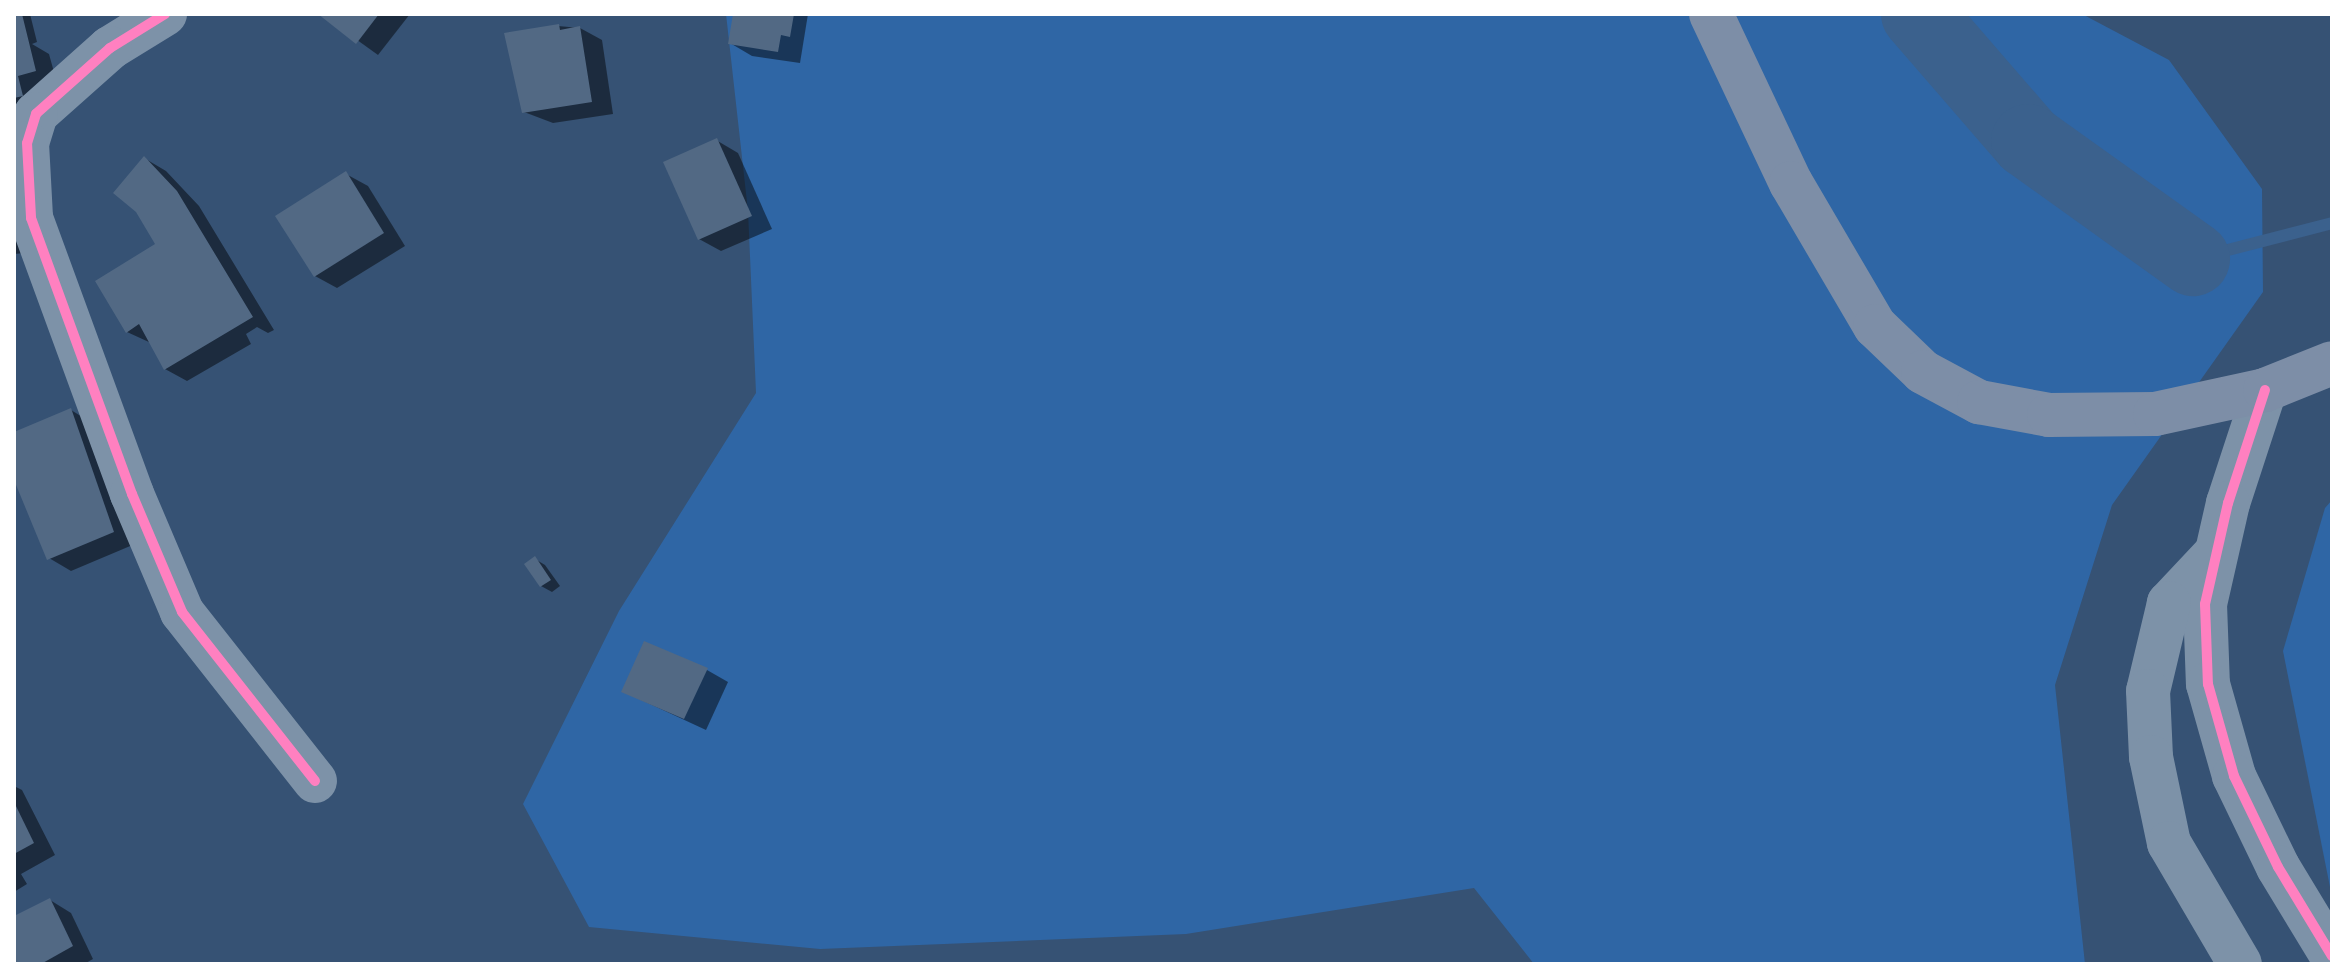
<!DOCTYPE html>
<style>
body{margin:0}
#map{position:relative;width:2346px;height:978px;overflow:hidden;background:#365274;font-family:"DejaVu Sans",sans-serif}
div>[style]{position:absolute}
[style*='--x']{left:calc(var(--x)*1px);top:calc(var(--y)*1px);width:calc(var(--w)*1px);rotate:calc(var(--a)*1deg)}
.green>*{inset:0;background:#2f66a5}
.shadow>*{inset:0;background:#0007}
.stream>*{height:12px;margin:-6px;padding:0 6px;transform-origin:6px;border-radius:6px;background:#3b618d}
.river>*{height:74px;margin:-37px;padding:0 37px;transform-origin:37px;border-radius:37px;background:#3b618d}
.building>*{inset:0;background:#526984}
.minor>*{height:44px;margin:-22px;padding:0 22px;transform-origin:22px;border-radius:22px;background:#7d92a8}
.major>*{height:44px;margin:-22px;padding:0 22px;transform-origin:22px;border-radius:22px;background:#7d8ea7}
.cycleway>*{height:10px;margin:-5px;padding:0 5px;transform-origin:5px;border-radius:5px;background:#ff80c0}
span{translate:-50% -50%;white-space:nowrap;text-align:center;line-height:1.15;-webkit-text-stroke:6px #1b4f8f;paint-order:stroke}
.frame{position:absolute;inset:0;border:16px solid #fff;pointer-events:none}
</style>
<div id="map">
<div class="green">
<i style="clip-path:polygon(726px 14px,2082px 14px,2169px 60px,2262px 189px,2263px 292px,2112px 505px,2055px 685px,2085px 964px,1534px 964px,1474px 888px,1186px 934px,820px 949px,589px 927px,523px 804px,619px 611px,756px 393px,748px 211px)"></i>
<i style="clip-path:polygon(2332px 500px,2332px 897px,2283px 651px,2325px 508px)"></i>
</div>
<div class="shadow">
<i style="clip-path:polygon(14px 14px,30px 14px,37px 42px,32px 44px,49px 54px,57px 83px,14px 115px)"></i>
<i style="clip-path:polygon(321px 14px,410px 14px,378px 55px)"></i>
<i style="clip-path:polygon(735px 14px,808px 14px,800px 63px,752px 56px,730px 43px)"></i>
<i style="clip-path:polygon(558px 26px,580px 28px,602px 40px,613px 114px,553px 123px,524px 112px)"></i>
<i style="clip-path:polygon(716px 140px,738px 153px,772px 229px,721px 251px,699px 239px)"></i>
<i style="clip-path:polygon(144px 158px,166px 171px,199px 206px,274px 330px,268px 333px,257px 327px,246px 334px,251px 344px,187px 381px,165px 369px,151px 343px,127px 332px,157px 245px)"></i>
<i style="clip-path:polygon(14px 171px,25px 253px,14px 254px,15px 241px)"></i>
<i style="clip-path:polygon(346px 174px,368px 186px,405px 246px,337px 288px,315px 276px)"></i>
<i style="clip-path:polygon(71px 410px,92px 423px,135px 544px,71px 571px,49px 558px,14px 475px,14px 434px)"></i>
<i style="clip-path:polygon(535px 559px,545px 565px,560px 586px,552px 592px,541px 586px)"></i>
<i style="clip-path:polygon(707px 670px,728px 682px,706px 730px,624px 692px)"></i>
<i style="clip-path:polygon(14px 786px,22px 790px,55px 855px,21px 874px,27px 884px,14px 892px)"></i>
<i style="clip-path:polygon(50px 900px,71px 913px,93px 959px,84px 964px,14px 964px,14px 918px)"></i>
</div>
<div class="stream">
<i style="--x:2193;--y:259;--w:144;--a:-14.5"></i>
</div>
<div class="river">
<i style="--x:1918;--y:14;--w:168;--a:49.1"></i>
<i style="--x:2028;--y:141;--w:203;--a:35.6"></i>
</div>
<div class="building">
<i style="clip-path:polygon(14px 14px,22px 14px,36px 71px,18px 76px,23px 96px,14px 98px)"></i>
<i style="clip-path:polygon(318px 14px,379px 14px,356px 44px)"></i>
<i style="clip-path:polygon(733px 14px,794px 14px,790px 37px,781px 35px,778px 52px,728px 44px)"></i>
<i style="clip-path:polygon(559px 24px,560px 30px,580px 26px,592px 102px,522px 113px,504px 33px)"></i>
<i style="clip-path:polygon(717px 138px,752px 216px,698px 240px,663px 162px)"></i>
<i style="clip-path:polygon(144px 156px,177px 191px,253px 317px,164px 370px,139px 324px,126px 333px,95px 281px,155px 244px,136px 212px,113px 193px)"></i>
<i style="clip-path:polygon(346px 171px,384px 233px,314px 277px,275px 216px)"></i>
<i style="clip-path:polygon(71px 408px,114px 532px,47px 560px,14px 480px,14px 432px)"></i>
<i style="clip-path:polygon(535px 556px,551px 580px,540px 587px,524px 564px)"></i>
<i style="clip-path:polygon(644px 641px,708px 668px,684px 719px,621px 692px)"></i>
<i style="clip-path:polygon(14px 802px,34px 843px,14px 854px)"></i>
<i style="clip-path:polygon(50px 898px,73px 946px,41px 964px,14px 964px,14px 916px)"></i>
</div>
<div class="minor">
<i style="--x:165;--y:14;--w:65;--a:148.3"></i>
<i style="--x:110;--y:48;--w:99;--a:138.3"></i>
<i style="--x:36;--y:114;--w:30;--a:107"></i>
<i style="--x:27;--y:143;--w:75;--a:86.9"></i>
<i style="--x:31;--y:218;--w:294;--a:69.9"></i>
<i style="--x:132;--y:494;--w:128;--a:67"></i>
<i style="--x:182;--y:612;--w:215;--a:51.8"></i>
<i style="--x:2265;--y:390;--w:119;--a:108.1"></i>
<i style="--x:2228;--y:503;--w:104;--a:102.8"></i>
<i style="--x:2205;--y:604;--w:80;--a:87.9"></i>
<i style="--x:2208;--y:684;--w:96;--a:74.2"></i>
<i style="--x:2234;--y:776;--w:101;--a:64.2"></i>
<i style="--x:2278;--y:867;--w:104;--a:58.8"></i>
<i style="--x:2216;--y:553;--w:69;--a:133.2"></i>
<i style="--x:2169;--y:603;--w:90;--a:103.4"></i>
<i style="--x:2148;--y:691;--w:66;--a:87.4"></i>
<i style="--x:2151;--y:757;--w:88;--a:78.2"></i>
<i style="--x:2169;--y:843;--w:140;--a:59.6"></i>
</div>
<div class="major">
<i style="--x:1711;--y:14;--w:187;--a:64.7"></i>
<i style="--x:1791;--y:183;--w:166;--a:59.6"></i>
<i style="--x:1875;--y:326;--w:66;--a:43.8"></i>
<i style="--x:1923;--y:372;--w:64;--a:28.2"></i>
<i style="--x:1979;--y:402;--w:71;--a:10.5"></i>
<i style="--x:2049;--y:415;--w:106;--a:-0.5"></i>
<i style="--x:2155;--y:414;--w:113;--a:-12.3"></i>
<i style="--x:2265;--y:390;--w:72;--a:-21.9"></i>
</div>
<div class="cycleway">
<i style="--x:165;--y:14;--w:65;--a:148.3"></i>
<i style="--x:110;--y:48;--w:99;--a:138.3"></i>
<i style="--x:36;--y:114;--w:30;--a:107"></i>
<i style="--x:27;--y:143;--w:75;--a:86.9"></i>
<i style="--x:31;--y:218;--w:294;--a:69.9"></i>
<i style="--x:132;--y:494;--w:128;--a:67"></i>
<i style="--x:182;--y:612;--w:215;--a:51.8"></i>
<i style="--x:2265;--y:390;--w:119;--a:108.1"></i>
<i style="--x:2228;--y:503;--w:104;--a:102.8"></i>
<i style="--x:2205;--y:604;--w:80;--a:87.9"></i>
<i style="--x:2208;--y:684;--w:96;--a:74.2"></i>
<i style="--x:2234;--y:776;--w:101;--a:64.2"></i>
<i style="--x:2278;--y:867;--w:104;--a:58.8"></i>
</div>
<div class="frame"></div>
</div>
